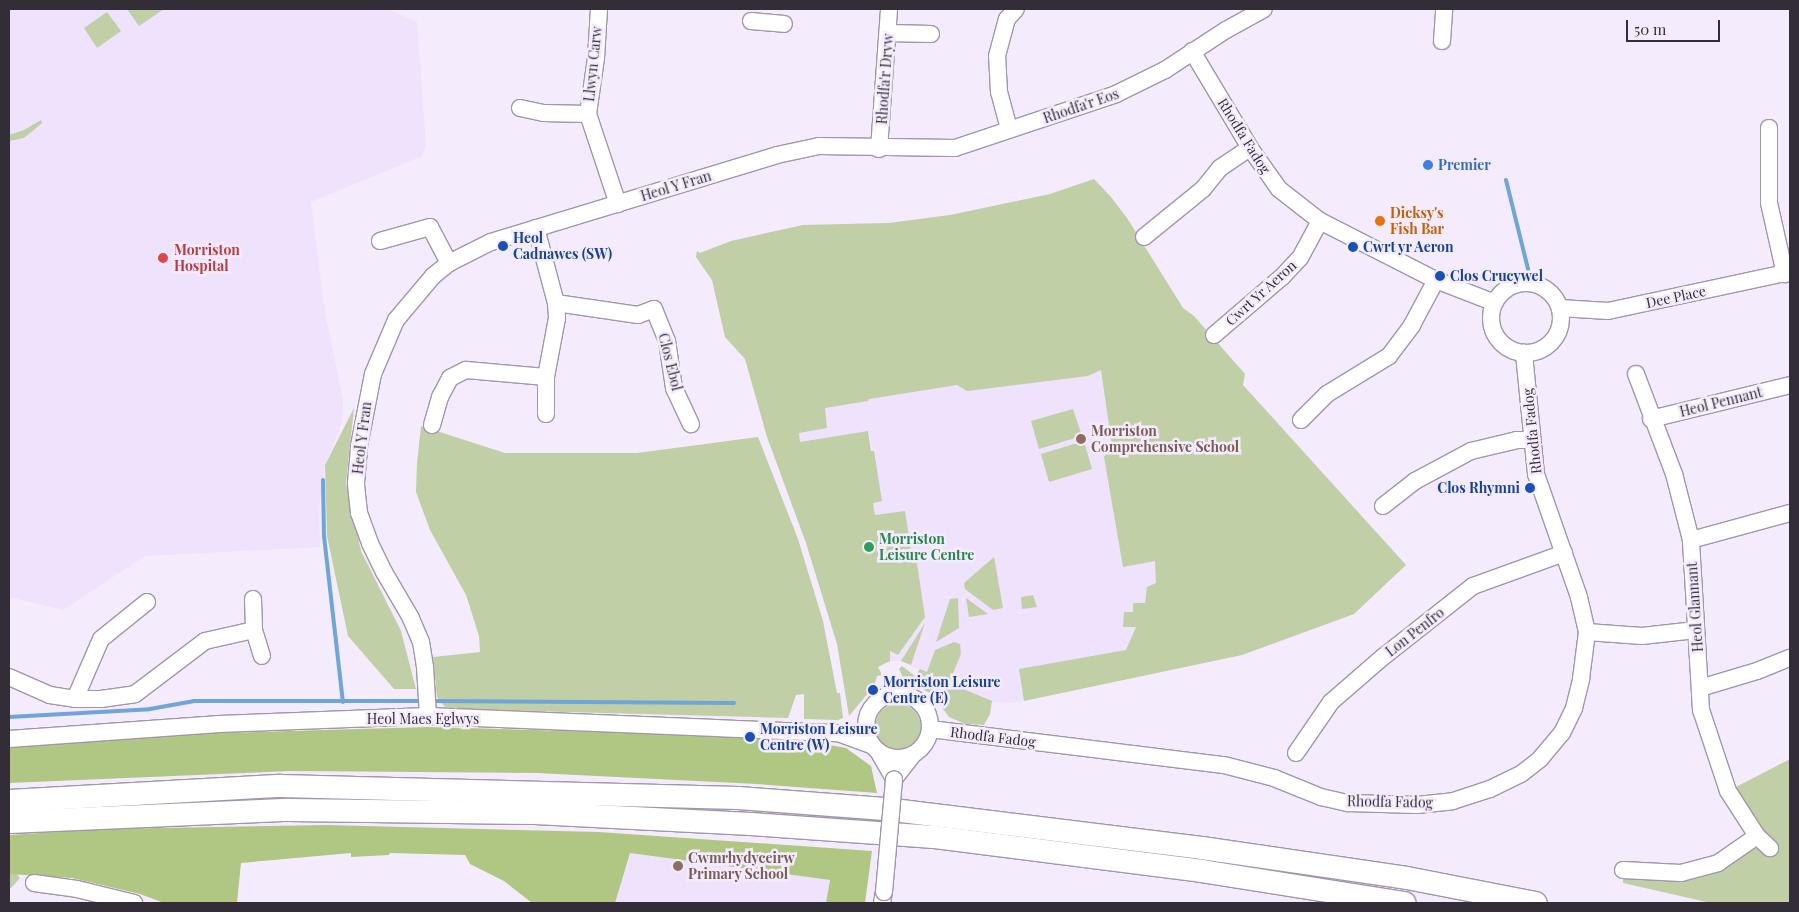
<!DOCTYPE html>
<style>
body{margin:0}
#map{position:relative;width:1799px;height:912px;overflow:hidden;background:#f4ecfc;font-family:"Playfair Display",serif}
div>[style]{position:absolute}
[style*='--x']{left:calc(var(--x)*1px);top:calc(var(--y)*1px);width:calc(var(--w)*1px);rotate:calc(var(--a)*1deg)}
.built>*{inset:0;background:#eee2fc}
.green>*{inset:0;background:#c0cfa6}
.round{border-radius:50%}
.forest>*{inset:0;background:#b0c784}
.stream>*{height:4px;margin:-2px;padding:0 2px;transform-origin:2px;border-radius:2px;background:#70a5d7}
.roads{filter:drop-shadow(1px 0 #a196ad) drop-shadow(-1px 0 #a196ad) drop-shadow(0 1px #a196ad) drop-shadow(0 -1px #a196ad)}
.minor>*{height:16px;margin:-8px;padding:0 8px;transform-origin:8px;border-radius:8px;background:#fff}
.minor>.ring{margin:-8px;padding:0;box-sizing:content-box;background:none;border:16px solid #fff;border-radius:50%}
.highway>*{height:22px;margin:-11px;padding:0 11px;transform-origin:11px;border-radius:11px;background:#fff}
.bridges{filter:drop-shadow(1px 0 #a196ad) drop-shadow(-1px 0 #a196ad) drop-shadow(0 1px #a196ad) drop-shadow(0 -1px #a196ad)}
.minor-bridge>*{height:16px;margin:-8px;padding:0 8px;transform-origin:8px;border-radius:8px;background:#fff}
.dots>*{width:14px;height:14px;translate:-50% -50%;box-sizing:border-box;border:2px solid #f4ecfc;border-radius:50%}
span{translate:-50% -50%;white-space:nowrap;text-align:center;line-height:1.15;-webkit-text-stroke:5px #f4ecfc;paint-order:stroke}
.street-label{font-size:14px;color:#322d37}
.shop-label{font-size:14px;color:#366cbe;font-weight:700}
.left{translate:0 -50%;text-align:left}
.food-label{font-size:14px;color:#c56008;font-weight:700}
.transit-label{font-size:14px;color:#164399;font-weight:700}
.right{translate:-100% -50%;text-align:right}
.health-label{font-size:14px;color:#be3a42;font-weight:700}
.education-label{font-size:14px;color:#785e54;font-weight:700}
.leisure-label{font-size:14px;color:#27864d;font-weight:700}
.frame{position:absolute;inset:0;border:10px solid #322d37;pointer-events:none}
.scale{position:absolute;left:1626px;top:20px;width:94px;height:22px;box-sizing:border-box;border:2px solid #322d37;border-top:0;padding-left:6px;font-size:15px;line-height:18px;white-space:nowrap;color:#322d37;-webkit-text-stroke:4px #f4ecfc;paint-order:stroke}
</style>
<div id="map">
<div class="built">
<i style="clip-path:polygon(9px 9px,387px 9px,417px 22px,426px 147px,422px 156px,311px 202px,325px 313px,343px 400px,342px 422px,325px 465px,319px 506px,320px 547px,145px 556px,63px 610px,9px 597px)"></i>
<i style="clip-path:polygon(1094px 179px,1111px 197px,1127px 218px,1183px 308px,1194px 316px,1245px 374px,1243px 385px,1406px 565px,1354px 614px,1242px 655px,1012px 703px,987px 701px,901px 661px,890px 661px,890px 651px,898px 655px,925px 617px,917px 564px,913px 562px,905px 511px,875px 516px,873px 502px,882px 500px,869px 431px,800px 442px,799px 433px,767px 437px,745px 359px,725px 337px,712px 280px,696px 257px,697px 251px,700px 253px,731px 241px,803px 225px,889px 223px,950px 215px,1050px 194px)"></i>
<i style="clip-path:polygon(630px 853px,830px 880px,826px 903px,615px 903px)"></i>
</div>
<div class="green">
<i style="clip-path:polygon(127px 9px,164px 9px,139px 26px)"></i>
<i style="clip-path:polygon(107px 12px,121px 31px,97px 48px,84px 28px)"></i>
<i style="clip-path:polygon(41px 120px,42px 123px,24px 138px,9px 141px,9px 135px,24px 130px)"></i>
<i style="clip-path:polygon(1094px 179px,1111px 197px,1127px 218px,1183px 308px,1194px 316px,1245px 374px,1243px 385px,1406px 565px,1354px 614px,1242px 655px,1024px 701px,1019px 669px,1126px 650px,1136px 627px,1123px 627px,1124px 612px,1133px 612px,1133px 603px,1145px 603px,1147px 587px,1156px 583px,1155px 561px,1123px 567px,1104px 457px,1112px 446px,1101px 370px,1088px 376px,967px 391px,957px 385px,869px 399px,868px 401px,825px 408px,827px 428px,799px 433px,800px 442px,868px 431px,871px 451px,874px 451px,882px 501px,873px 503px,875px 515px,905px 511px,913px 562px,917px 563px,925px 617px,898px 655px,890px 651px,890px 661px,878px 667px,882px 675px,877px 676px,874px 686px,849px 716px,837px 644px,806px 543px,767px 437px,745px 359px,725px 337px,712px 280px,696px 257px,697px 251px,700px 253px,731px 241px,803px 225px,889px 223px,950px 215px,1050px 194px)"></i>
<i style="clip-path:polygon(354px 408px,346px 483px,361px 551px,401px 631px,416px 689px,394px 689px,348px 636px,327px 536px,325px 465px)"></i>
<i style="clip-path:polygon(1073px 409px,1082px 436px,1039px 449px,1031px 421px)"></i>
<i style="clip-path:polygon(421px 426px,505px 453px,637px 453px,758px 437px,798px 539px,823px 621px,837px 693px,840px 693px,843px 718px,838px 720px,804px 719px,804px 694px,796px 695px,788px 718px,457px 709px,445px 707px,437px 697px,433px 657px,480px 652px,479px 636px,466px 595px,430px 530px,416px 492px,417px 463px)"></i>
<i style="clip-path:polygon(1084px 441px,1092px 469px,1049px 482px,1041px 454px)"></i>
<i style="clip-path:polygon(994px 557px,1003px 608px,993px 610px,965px 589px,964px 583px)"></i>
<i style="clip-path:polygon(1033px 595px,1037px 607px,1022px 609px,1021px 597px)"></i>
<i style="clip-path:polygon(958px 598px,959px 628px,936px 642px,950px 599px)"></i>
<i style="clip-path:polygon(966px 598px,988px 614px,969px 617px)"></i>
<i style="clip-path:polygon(925px 623px,911px 665px,901px 661px)"></i>
<i style="clip-path:polygon(954px 642px,960px 644px,961px 654px,949px 683px,992px 701px,990px 714px,984px 725px,965px 724px,949px 717px,933px 695px,919px 687px,923px 677px,917px 673px,920px 669px,927px 672px,935px 650px)"></i>
<i style="clip-path:polygon(902px 666px,919px 679px,916px 684px,904px 680px,899px 669px)"></i>
<i class="round" style="left:875px;top:704px;width:46px;height:46px"></i>
<i style="clip-path:polygon(1790px 759px,1790px 903px,1711px 903px,1623px 883px,1623px 870px,1681px 873px,1757px 836px,1728px 791px)"></i>
<i style="clip-path:polygon(9px 874px,17px 874px,20px 878px,11px 888px,9px 888px)"></i>
</div>
<div class="forest">
<i style="clip-path:polygon(428px 727px,711px 735px,824px 744px,846px 748px,871px 766px,877px 793px,757px 784px,536px 773px,290px 771px,9px 783px,9px 748px,148px 735px)"></i>
<i style="clip-path:polygon(327px 825px,599px 832px,872px 851px,865px 903px,826px 903px,830px 880px,630px 853px,615px 903px,532px 903px,504px 881px,470px 864px,465px 855px,390px 853px,389px 855px,351px 857px,351px 853px,241px 863px,237px 903px,164px 903px,140px 894px,72px 878px,9px 874px,9px 835px,100px 829px)"></i>
</div>
<div class="stream">
<i style="--x:1506;--y:180;--w:92;--a:76.1"></i>
<i style="--x:323;--y:480;--w:56;--a:89"></i>
<i style="--x:324;--y:536;--w:167;--a:83.5"></i>
<i style="--x:432;--y:701;--w:302;--a:0.4"></i>
<i style="--x:9;--y:717;--w:141;--a:-3.2"></i>
<i style="--x:150;--y:709;--w:45;--a:-10.3"></i>
<i style="--x:194;--y:701;--w:229;--a:0"></i>
</div>
<div class="roads">
<div class="minor">
<i style="--x:599;--y:9;--w:49;--a:93.5"></i>
<i style="--x:596;--y:58;--w:57;--a:98.1"></i>
<i style="--x:588;--y:114;--w:95;--a:71.6"></i>
<i style="--x:751;--y:21;--w:33;--a:5"></i>
<i style="--x:889;--y:33;--w:42;--a:1.4"></i>
<i style="--x:1442;--y:41;--w:32;--a:-86"></i>
<i style="--x:1192;--y:51;--w:113;--a:59.1"></i>
<i style="--x:1250;--y:148;--w:50;--a:54.7"></i>
<i style="--x:1279;--y:189;--w:52;--a:38"></i>
<i style="--x:1320;--y:221;--w:130;--a:27"></i>
<i style="--x:1436;--y:280;--w:63;--a:21.3"></i>
<i style="--x:520;--y:108;--w:24;--a:12"></i>
<i style="--x:543;--y:113;--w:45;--a:1.3"></i>
<i style="--x:1769;--y:128;--w:75;--a:90"></i>
<i style="--x:1769;--y:203;--w:73;--a:77.3"></i>
<i style="--x:1009;--y:129;--w:38;--a:-105"></i>
<i style="--x:999;--y:92;--w:36;--a:-93"></i>
<i style="--x:997;--y:56;--w:38;--a:-75"></i>
<i style="--x:1007;--y:19;--w:13;--a:-48"></i>
<i style="--x:879;--y:149;--w:140;--a:-85.9"></i>
<i style="--x:536;--y:228;--w:78;--a:75.1"></i>
<i style="--x:556;--y:303;--w:15;--a:86"></i>
<i style="--x:557;--y:318;--w:60;--a:100.6"></i>
<i style="--x:546;--y:377;--w:37;--a:90"></i>
<i style="--x:1144;--y:237;--w:76;--a:-39.1"></i>
<i style="--x:1203;--y:189;--w:27;--a:-51"></i>
<i style="--x:1220;--y:168;--w:36;--a:-34"></i>
<i style="--x:380;--y:241;--w:52;--a:-15.6"></i>
<i style="--x:430;--y:227;--w:41;--a:62.2"></i>
<i class="ring" style="left:1491px;top:283px;width:54px;height:54px"></i>
<i style="--x:556;--y:303;--w:83;--a:8.3"></i>
<i style="--x:638;--y:315;--w:17;--a:-21"></i>
<i style="--x:654;--y:309;--w:35;--a:68"></i>
<i style="--x:667;--y:341;--w:48;--a:81.5"></i>
<i style="--x:674;--y:388;--w:40;--a:65"></i>
<i style="--x:1560;--y:308;--w:48;--a:3.6"></i>
<i style="--x:1608;--y:311;--w:186;--a:-12.1"></i>
<i style="--x:1214;--y:335;--w:89;--a:-40.5"></i>
<i style="--x:1282;--y:277;--w:26;--a:-47"></i>
<i style="--x:1300;--y:258;--w:42;--a:-61.6"></i>
<i style="--x:1651;--y:419;--w:143;--a:-13.7"></i>
<i style="--x:1301;--y:420;--w:37;--a:-45"></i>
<i style="--x:1327;--y:394;--w:73;--a:-31.5"></i>
<i style="--x:1389;--y:356;--w:39;--a:-53"></i>
<i style="--x:1412;--y:325;--w:51;--a:-61.9"></i>
<i style="--x:432;--y:425;--w:29;--a:-74"></i>
<i style="--x:440;--y:397;--w:21;--a:-62"></i>
<i style="--x:450;--y:378;--w:18;--a:-27"></i>
<i style="--x:466;--y:370;--w:80;--a:5"></i>
<i style="--x:1383;--y:506;--w:41;--a:-38"></i>
<i style="--x:1415;--y:481;--w:64;--a:-28.2"></i>
<i style="--x:1471;--y:451;--w:47;--a:-13.4"></i>
<i style="--x:1517;--y:440;--w:15;--a:0"></i>
<i style="--x:1691;--y:540;--w:103;--a:-15.3"></i>
<i style="--x:253;--y:599;--w:31;--a:88"></i>
<i style="--x:254;--y:630;--w:27;--a:73"></i>
<i style="--x:1587;--y:632;--w:55;--a:4.2"></i>
<i style="--x:1642;--y:636;--w:54;--a:-6.3"></i>
<i style="--x:9;--y:677;--w:45;--a:23.7"></i>
<i style="--x:50;--y:695;--w:25;--a:9"></i>
<i style="--x:75;--y:699;--w:26;--a:0"></i>
<i style="--x:101;--y:699;--w:34;--a:-8"></i>
<i style="--x:135;--y:694;--w:88;--a:-37.1"></i>
<i style="--x:205;--y:641;--w:50;--a:-12.7"></i>
<i style="--x:1700;--y:688;--w:59;--a:-16.6"></i>
<i style="--x:1757;--y:671;--w:35;--a:-22"></i>
<i class="ring" style="left:866px;top:694px;width:48px;height:48px"></i>
<i style="--x:75;--y:699;--w:65;--a:-66.6"></i>
<i style="--x:101;--y:639;--w:59;--a:-38.8"></i>
<i style="--x:428;--y:716;--w:49;--a:-93.5"></i>
<i style="--x:425;--y:667;--w:25;--a:-99"></i>
<i style="--x:421;--y:642;--w:26;--a:-113"></i>
<i style="--x:411;--y:618;--w:53;--a:-120.4"></i>
<i style="--x:384;--y:572;--w:32;--a:-116"></i>
<i style="--x:370;--y:543;--w:32;--a:-110"></i>
<i style="--x:359;--y:513;--w:30;--a:-96"></i>
<i style="--x:356;--y:483;--w:37;--a:-85"></i>
<i style="--x:359;--y:446;--w:73;--a:-79"></i>
<i style="--x:373;--y:374;--w:59;--a:-66.9"></i>
<i style="--x:396;--y:320;--w:57;--a:-49.9"></i>
<i style="--x:433;--y:276;--w:21;--a:-39"></i>
<i style="--x:449;--y:263;--w:47;--a:-26.6"></i>
<i style="--x:491;--y:242;--w:299;--a:-16.9"></i>
<i style="--x:777;--y:155;--w:43;--a:-12.1"></i>
<i style="--x:819;--y:146;--w:136;--a:0.8"></i>
<i style="--x:955;--y:148;--w:170;--a:-18.5"></i>
<i style="--x:1116;--y:94;--w:55;--a:-26.1"></i>
<i style="--x:1165;--y:70;--w:73;--a:-33.3"></i>
<i style="--x:1226;--y:30;--w:43;--a:-28.9"></i>
<i style="--x:930;--y:729;--w:296;--a:7"></i>
<i style="--x:1224;--y:765;--w:52;--a:14.6"></i>
<i style="--x:1274;--y:778;--w:51;--a:22"></i>
<i style="--x:1321;--y:797;--w:28;--a:13"></i>
<i style="--x:1348;--y:803;--w:69;--a:1.7"></i>
<i style="--x:1417;--y:805;--w:36;--a:-6"></i>
<i style="--x:1453;--y:801;--w:39;--a:-18"></i>
<i style="--x:1490;--y:789;--w:34;--a:-26"></i>
<i style="--x:1521;--y:774;--w:24;--a:-38"></i>
<i style="--x:1540;--y:759;--w:34;--a:-50"></i>
<i style="--x:1562;--y:733;--w:28;--a:-64"></i>
<i style="--x:1574;--y:708;--w:30;--a:-76"></i>
<i style="--x:1581;--y:679;--w:47;--a:-82.7"></i>
<i style="--x:1587;--y:632;--w:36;--a:-103"></i>
<i style="--x:1579;--y:597;--w:130;--a:-109.3"></i>
<i style="--x:1536;--y:474;--w:122;--a:-95.7"></i>
<i style="--x:9;--y:739;--w:211;--a:-4.1"></i>
<i style="--x:219;--y:724;--w:209;--a:-2.2"></i>
<i style="--x:428;--y:716;--w:410;--a:2.4"></i>
<i style="--x:838;--y:733;--w:37;--a:20"></i>
<i style="--x:878;--y:751;--w:32;--a:60"></i>
<i style="--x:894;--y:779;--w:31;--a:-52"></i>
<i style="--x:1296;--y:753;--w:62;--a:-55.5"></i>
<i style="--x:1331;--y:702;--w:69;--a:-40.9"></i>
<i style="--x:1383;--y:657;--w:115;--a:-38.3"></i>
<i style="--x:1473;--y:586;--w:97;--a:-19.9"></i>
<i style="--x:1757;--y:836;--w:18;--a:43"></i>
<i style="--x:1623;--y:870;--w:58;--a:3"></i>
<i style="--x:1681;--y:873;--w:38;--a:-15"></i>
<i style="--x:1718;--y:863;--w:47;--a:-34.7"></i>
<i style="--x:1757;--y:836;--w:54;--a:-122.8"></i>
<i style="--x:1728;--y:791;--w:85;--a:-108.4"></i>
<i style="--x:1701;--y:710;--w:170;--a:-93.4"></i>
<i style="--x:1691;--y:540;--w:68;--a:-104.4"></i>
<i style="--x:1674;--y:474;--w:107;--a:-110.8"></i>
<i style="--x:34;--y:883;--w:43;--a:7.9"></i>
<i style="--x:77;--y:889;--w:59;--a:13.8"></i>
<i style="--x:882;--y:903;--w:11;--a:-80"></i>
</div>
<div class="highway">
<i style="--x:9;--y:801;--w:272;--a:-3.2"></i>
<i style="--x:281;--y:786;--w:457;--a:1.5"></i>
<i style="--x:738;--y:798;--w:147;--a:4.3"></i>
<i style="--x:885;--y:809;--w:319;--a:7"></i>
<i style="--x:1202;--y:848;--w:207;--a:8.3"></i>
<i style="--x:1407;--y:878;--w:131;--a:11"></i>
<i style="--x:9;--y:822;--w:280;--a:-2.5"></i>
<i style="--x:289;--y:810;--w:246;--a:0.7"></i>
<i style="--x:535;--y:813;--w:216;--a:2.9"></i>
<i style="--x:751;--y:824;--w:183;--a:4.1"></i>
<i style="--x:934;--y:837;--w:270;--a:7.2"></i>
<i style="--x:1202;--y:871;--w:205;--a:9"></i>
</div>
</div>
<div class="bridges">
<div class="minor-bridge">
<i style="--x:884;--y:892;--w:113;--a:-84.9"></i>
</div>
</div>
<div class="dots">
<i style="left:1428px;top:165px;background:#3f7fe0"></i>
<i style="left:1380px;top:221px;background:#e8710a"></i>
<i style="left:503px;top:246px;background:#1a4fb4"></i>
<i style="left:1353px;top:247px;background:#1a4fb4"></i>
<i style="left:163px;top:258px;background:#e0444e"></i>
<i style="left:1440px;top:276px;background:#1a4fb4"></i>
<i style="left:1081px;top:439px;background:#8d6e63"></i>
<i style="left:1530px;top:488px;background:#1a4fb4"></i>
<i style="left:869px;top:547px;background:#2e9e5b"></i>
<i style="left:873px;top:690px;background:#1a4fb4"></i>
<i style="left:750px;top:737px;background:#1a4fb4"></i>
<i style="left:678px;top:866px;background:#8d6e63"></i>
</div>
<div class="street-label">
<span style="left:593px;top:64px;rotate:-84deg">Llwyn Carw</span>
<span style="left:885px;top:79px;rotate:-86deg">Rhodfa'r Dryw</span>
<span style="left:1081px;top:106px;rotate:-19deg">Rhodfa'r Eos</span>
<span style="left:1244px;top:136px;rotate:58deg">Rhodfa Fadog</span>
<span style="left:676px;top:186px;rotate:-17deg">Heol Y Fran</span>
<span style="left:1261px;top:293px;rotate:-42deg">Cwrt Yr Aeron</span>
<span style="left:1676px;top:297px;rotate:-12deg">Dee Place</span>
<span style="left:670px;top:362px;rotate:76deg">Clos Ebol</span>
<span style="left:1721px;top:402px;rotate:-14deg">Heol Pennant</span>
<span style="left:1532px;top:431px;rotate:-96deg">Rhodfa Fadog</span>
<span style="left:362px;top:438px;rotate:-83deg">Heol Y Fran</span>
<span style="left:1695px;top:607px;rotate:-94deg">Heol Glannant</span>
<span style="left:1415px;top:632px;rotate:-38deg">Lon Penfro</span>
<span style="left:423px;top:719px">Heol Maes Eglwys</span>
<span style="left:993px;top:737px;rotate:7deg">Rhodfa Fadog</span>
<span style="left:1390px;top:802px;rotate:1deg">Rhodfa Fadog</span>
</div>
<div class="shop-label">
<span class="left" style="left:1438px;top:165px">Premier</span>
</div>
<div class="food-label">
<span class="left" style="left:1390px;top:221px">Dicksy's<br>Fish Bar</span>
</div>
<div class="transit-label">
<span class="left" style="left:513px;top:246px">Heol<br>Cadnawes (SW)</span>
<span class="left" style="left:1363px;top:247px">Cwrt yr Aeron</span>
<span class="left" style="left:1450px;top:276px">Clos Crucywel</span>
<span class="right" style="left:1520px;top:488px">Clos Rhymni</span>
<span class="left" style="left:883px;top:690px">Morriston Leisure<br>Centre (E)</span>
<span class="left" style="left:760px;top:737px">Morriston Leisure<br>Centre (W)</span>
</div>
<div class="health-label">
<span class="left" style="left:174px;top:258px">Morriston<br>Hospital</span>
</div>
<div class="education-label">
<span class="left" style="left:1091px;top:439px">Morriston<br>Comprehensive School</span>
<span class="left" style="left:688px;top:866px">Cwmrhydyceirw<br>Primary School</span>
</div>
<div class="leisure-label">
<span class="left" style="left:879px;top:547px">Morriston<br>Leisure Centre</span>
</div>
<div class="frame"></div>
<div class="scale">50 m</div>
</div>
